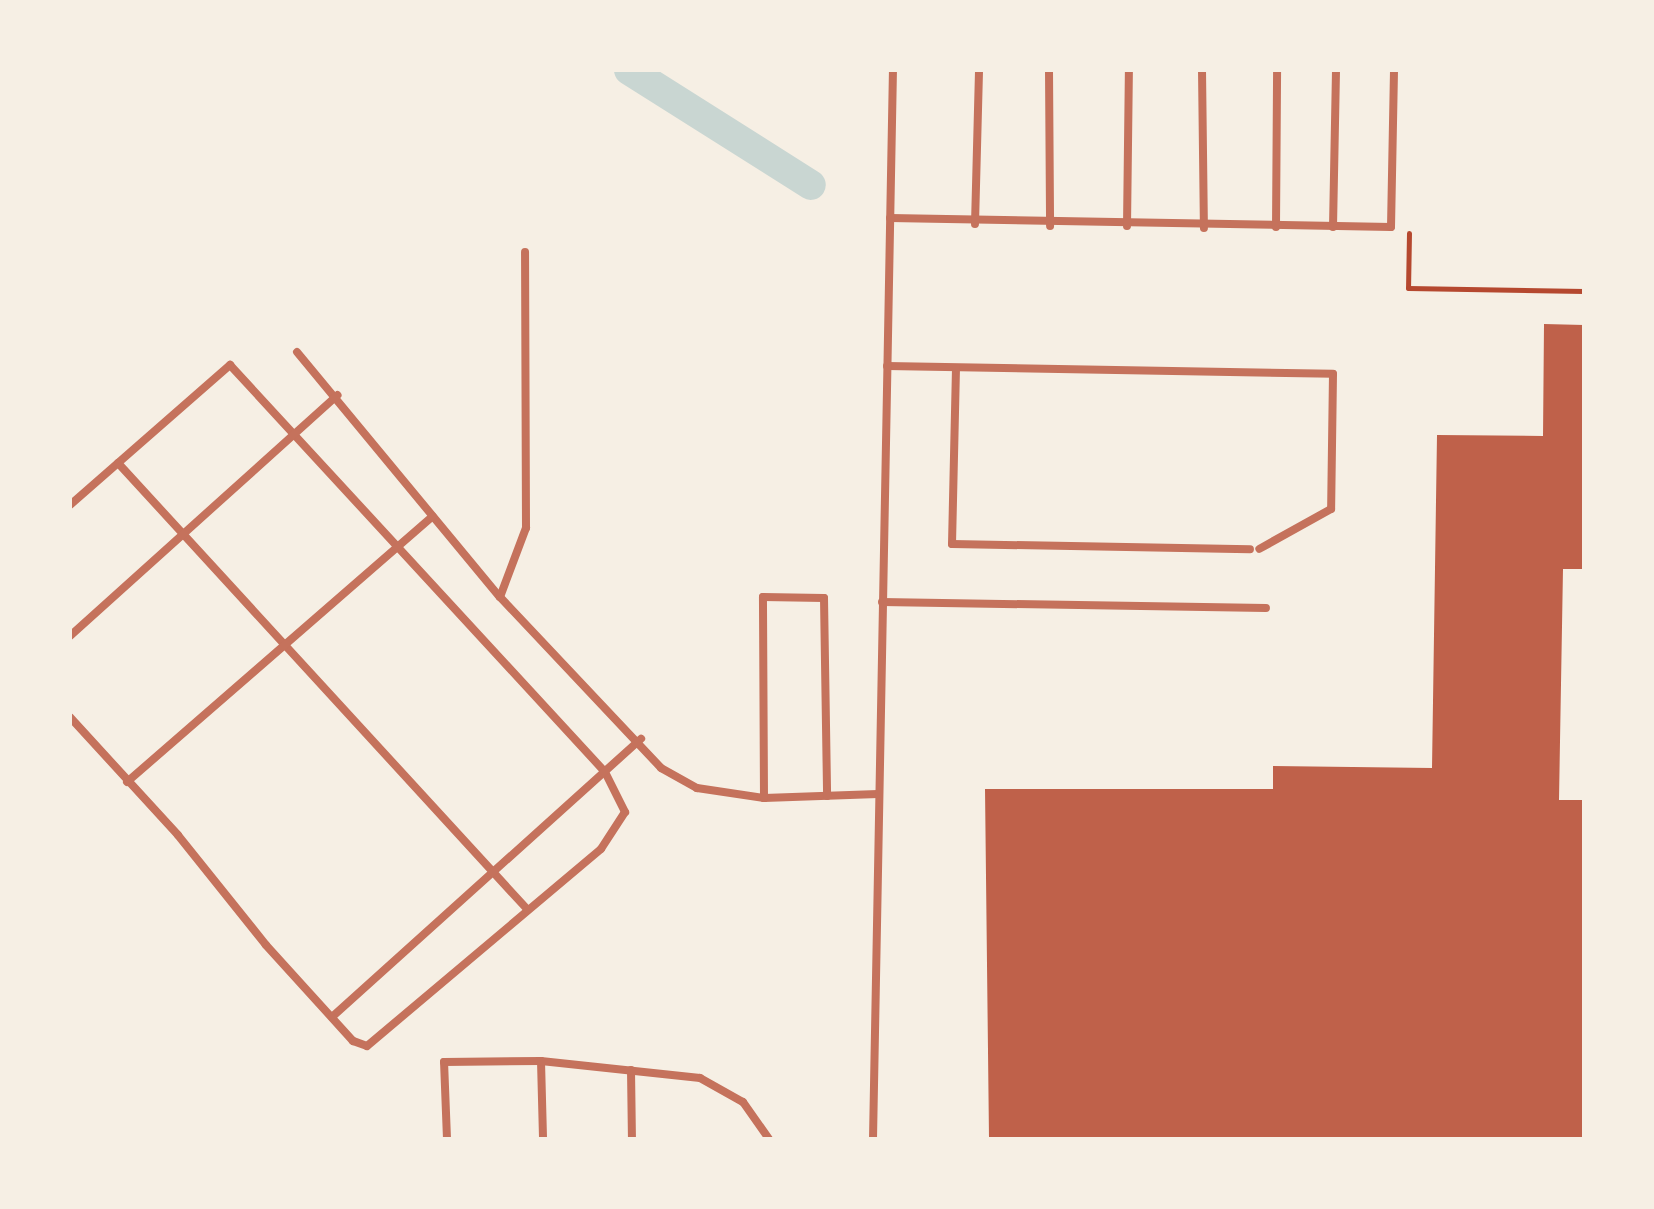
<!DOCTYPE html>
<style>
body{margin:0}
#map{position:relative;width:1654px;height:1209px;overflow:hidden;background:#f6efe4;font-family:Inter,sans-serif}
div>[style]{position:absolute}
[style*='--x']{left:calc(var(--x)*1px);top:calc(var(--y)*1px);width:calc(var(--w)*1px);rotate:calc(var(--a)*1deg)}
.canal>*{height:30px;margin:-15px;padding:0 15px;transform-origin:15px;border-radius:15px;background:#c9d6d2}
.building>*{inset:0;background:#bf614a}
.path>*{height:5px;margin:-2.5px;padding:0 2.5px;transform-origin:2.5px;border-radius:2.5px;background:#b5482f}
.service>*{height:8px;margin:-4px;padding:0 4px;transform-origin:4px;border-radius:4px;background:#c5725c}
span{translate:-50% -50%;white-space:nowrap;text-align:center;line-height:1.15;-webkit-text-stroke:8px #f6efe4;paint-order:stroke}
.frame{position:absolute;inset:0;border:72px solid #f6efe4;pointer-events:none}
</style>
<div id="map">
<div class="canal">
<i style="--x:629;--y:70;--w:215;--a:32.3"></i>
</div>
<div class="building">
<i style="clip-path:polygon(1544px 324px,1584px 325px,1584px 569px,1563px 569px,1559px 800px,1584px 800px,1584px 1139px,989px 1139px,985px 789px,1273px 789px,1273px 766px,1432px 768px,1437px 435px,1543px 436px)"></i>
</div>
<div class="path">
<i style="--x:1409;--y:233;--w:55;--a:91"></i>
<i style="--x:1408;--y:288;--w:176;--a:1"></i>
</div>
<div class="service">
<i style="--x:1049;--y:70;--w:156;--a:89.6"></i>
<i style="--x:1202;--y:70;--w:158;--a:89.3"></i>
<i style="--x:890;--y:218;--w:501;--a:1.03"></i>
<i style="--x:1391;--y:227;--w:157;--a:-88.9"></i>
<i style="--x:975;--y:224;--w:154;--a:-88.5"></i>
<i style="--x:1127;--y:226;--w:156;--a:-89.3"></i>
<i style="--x:1276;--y:227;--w:157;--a:-89.6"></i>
<i style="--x:1333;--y:227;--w:157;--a:-88.9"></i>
<i style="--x:297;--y:352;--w:318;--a:50.4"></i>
<i style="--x:500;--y:597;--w:235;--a:46.7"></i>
<i style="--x:661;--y:768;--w:41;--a:29.1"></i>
<i style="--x:697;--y:788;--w:68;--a:8.5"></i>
<i style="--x:764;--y:798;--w:114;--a:-2"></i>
<i style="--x:887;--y:366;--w:446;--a:1"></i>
<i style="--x:1333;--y:374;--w:135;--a:90.8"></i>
<i style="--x:1331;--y:509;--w:82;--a:150.9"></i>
<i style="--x:956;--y:368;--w:176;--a:91.3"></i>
<i style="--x:952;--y:544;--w:298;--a:1"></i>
<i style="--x:118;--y:463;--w:605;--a:47.48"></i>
<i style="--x:70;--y:505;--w:213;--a:-41.2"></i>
<i style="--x:230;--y:365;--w:553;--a:47.34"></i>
<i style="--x:605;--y:772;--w:45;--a:63.4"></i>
<i style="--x:625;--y:812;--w:44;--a:123"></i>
<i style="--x:601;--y:849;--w:306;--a:139.9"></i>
<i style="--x:367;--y:1046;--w:15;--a:-160"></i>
<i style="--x:353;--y:1041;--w:130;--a:-132.2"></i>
<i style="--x:266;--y:945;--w:141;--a:-128.7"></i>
<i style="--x:178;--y:835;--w:160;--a:-132.5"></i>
<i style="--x:500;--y:597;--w:74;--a:-69.4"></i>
<i style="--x:526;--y:528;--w:276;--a:-90.2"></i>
<i style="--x:882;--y:602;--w:384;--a:0.9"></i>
<i style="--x:70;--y:636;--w:360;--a:-42"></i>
<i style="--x:127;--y:782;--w:405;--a:-41"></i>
<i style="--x:764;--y:798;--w:201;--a:-90.3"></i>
<i style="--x:763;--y:597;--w:61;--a:0.9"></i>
<i style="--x:824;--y:598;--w:198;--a:89.1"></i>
<i style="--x:332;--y:1017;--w:416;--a:-42"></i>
<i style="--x:541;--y:1061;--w:78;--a:88.5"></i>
<i style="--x:631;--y:1070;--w:69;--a:89.2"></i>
<i style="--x:447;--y:1139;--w:77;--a:-92.2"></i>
<i style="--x:444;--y:1062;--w:97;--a:-0.6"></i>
<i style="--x:541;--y:1061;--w:160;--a:6.1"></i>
<i style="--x:700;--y:1078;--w:49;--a:29.2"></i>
<i style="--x:743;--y:1102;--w:45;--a:54.9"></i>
<i style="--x:873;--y:1139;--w:1069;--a:-88.93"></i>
</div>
<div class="frame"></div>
</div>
